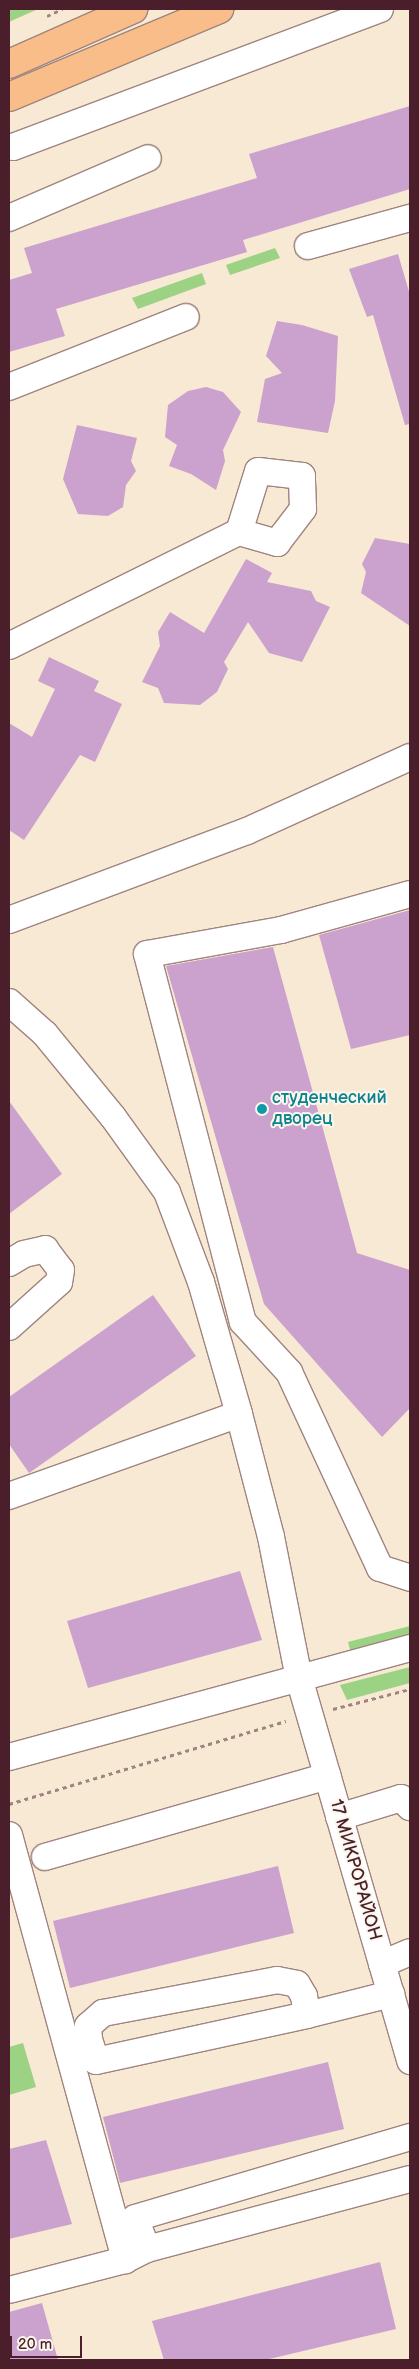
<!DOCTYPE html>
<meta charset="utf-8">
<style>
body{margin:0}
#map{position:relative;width:419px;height:2369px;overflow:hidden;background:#f7e9d3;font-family:"Balsamiq Sans",sans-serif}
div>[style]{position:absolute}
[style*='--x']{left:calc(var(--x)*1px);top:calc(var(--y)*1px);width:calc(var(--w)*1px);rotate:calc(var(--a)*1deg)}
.green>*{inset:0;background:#9bd284}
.building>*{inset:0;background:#cba1ce}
.path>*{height:3px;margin-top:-1.5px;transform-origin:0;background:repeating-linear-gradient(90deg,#a0847f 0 4px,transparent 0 8px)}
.roads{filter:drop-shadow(1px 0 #a0847f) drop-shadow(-1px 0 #a0847f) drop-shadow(0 1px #a0847f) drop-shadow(0 -1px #a0847f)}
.minor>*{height:26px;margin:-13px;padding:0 13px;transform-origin:13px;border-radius:13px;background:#fff}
.major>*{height:28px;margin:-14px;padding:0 14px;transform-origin:14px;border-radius:14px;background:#f8bd89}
.dots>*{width:14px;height:14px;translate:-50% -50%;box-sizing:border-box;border:2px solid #fbf7ec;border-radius:50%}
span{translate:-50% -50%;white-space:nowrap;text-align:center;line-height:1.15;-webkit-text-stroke:4px #fbf7ec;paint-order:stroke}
.culture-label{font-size:18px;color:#0d838f}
.left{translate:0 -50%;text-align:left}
.street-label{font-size:18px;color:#4a1f2b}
.frame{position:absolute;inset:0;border:10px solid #4a1f2b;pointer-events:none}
.scale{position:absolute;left:10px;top:2336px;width:72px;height:22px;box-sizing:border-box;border:2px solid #4a1f2b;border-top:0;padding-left:6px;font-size:15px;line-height:18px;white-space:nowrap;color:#4a1f2b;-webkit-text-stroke:4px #fbf7ec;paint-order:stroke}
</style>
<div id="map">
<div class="green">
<i style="clip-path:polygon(13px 9px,38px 9px,9px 22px,9px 11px)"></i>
<i style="clip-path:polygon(275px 248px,280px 258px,230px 275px,226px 265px)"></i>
<i style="clip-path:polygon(202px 273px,206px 284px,138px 309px,132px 298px)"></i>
<i style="clip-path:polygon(410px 1626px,410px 1637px,351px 1653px,348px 1642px)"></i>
<i style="clip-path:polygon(410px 1667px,410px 1683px,347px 1700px,340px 1685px)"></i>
<i style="clip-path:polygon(23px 2043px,36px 2087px,9px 2095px,9px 2047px)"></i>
</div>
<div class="building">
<i style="clip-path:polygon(410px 106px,410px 189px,243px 240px,247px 252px,56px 309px,65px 336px,9px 352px,9px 280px,32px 273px,24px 248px,257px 178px,249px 154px)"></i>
<i style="clip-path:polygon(398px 254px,410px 295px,410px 424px,405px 425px,373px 315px,367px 317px,349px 269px)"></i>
<i style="clip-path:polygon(277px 321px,302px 325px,338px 336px,335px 401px,328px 433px,257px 422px,265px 379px,282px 373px,266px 356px)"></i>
<i style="clip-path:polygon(206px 387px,223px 392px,241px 412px,223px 450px,225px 461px,216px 490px,191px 474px,169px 466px,177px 445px,165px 437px,168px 405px,188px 391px)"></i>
<i style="clip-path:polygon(77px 425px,137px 438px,131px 461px,136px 471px,126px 485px,123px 507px,108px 516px,78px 514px,63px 479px)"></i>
<i style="clip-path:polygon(375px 538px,410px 544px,410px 626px,361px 593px,366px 572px,362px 564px)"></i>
<i style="clip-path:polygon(246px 559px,272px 573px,267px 582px,311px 591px,316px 601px,330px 607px,302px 662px,269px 653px,248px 622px,224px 662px,228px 669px,217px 692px,200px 705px,164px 703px,158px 688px,142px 682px,160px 646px,158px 632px,170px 612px,204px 633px)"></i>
<i style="clip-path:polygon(49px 657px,99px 681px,94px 691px,122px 704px,95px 762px,80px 755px,24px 840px,9px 830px,9px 723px,32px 737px,55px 689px,38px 681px)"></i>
<i style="clip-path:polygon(410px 910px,410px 1035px,351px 1049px,319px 935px)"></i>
<i style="clip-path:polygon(273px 947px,357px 1253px,410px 1270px,410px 1408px,382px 1437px,264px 1304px,166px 966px)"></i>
<i style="clip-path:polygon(9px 1101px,62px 1174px,9px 1214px)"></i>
<i style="clip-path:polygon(153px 1295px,196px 1356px,29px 1473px,9px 1444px,9px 1397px)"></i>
<i style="clip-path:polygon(240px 1571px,262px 1640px,88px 1688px,67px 1621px)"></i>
<i style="clip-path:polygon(278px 1866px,294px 1933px,70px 1988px,53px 1921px)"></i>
<i style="clip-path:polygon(328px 2062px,344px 2129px,120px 2183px,103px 2117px)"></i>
<i style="clip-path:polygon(46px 2140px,72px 2224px,9px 2239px,9px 2149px)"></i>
<i style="clip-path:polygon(380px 2262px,396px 2329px,265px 2360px,164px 2360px,152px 2321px)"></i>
<i style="clip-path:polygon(42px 2303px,58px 2360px,9px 2360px,9px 2312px)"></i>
</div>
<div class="path">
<i style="--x:47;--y:16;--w:17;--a:-25"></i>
<i style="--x:333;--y:1709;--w:80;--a:-14.6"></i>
<i style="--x:9;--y:1804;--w:289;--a:-16.7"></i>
</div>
<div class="roads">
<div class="minor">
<i style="--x:13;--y:147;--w:392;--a:-20.6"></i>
<i style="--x:9;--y:218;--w:151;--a:-23.3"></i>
<i style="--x:308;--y:246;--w:106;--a:-15.4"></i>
<i style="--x:9;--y:387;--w:190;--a:-21.6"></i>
<i style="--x:9;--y:646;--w:257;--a:-26.4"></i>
<i style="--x:239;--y:532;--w:40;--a:16"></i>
<i style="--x:277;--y:543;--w:43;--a:-52.6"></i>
<i style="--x:303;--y:509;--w:33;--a:-92"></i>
<i style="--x:302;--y:476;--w:44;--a:-173.5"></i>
<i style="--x:258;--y:471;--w:64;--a:107.3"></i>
<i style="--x:410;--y:894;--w:134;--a:164.4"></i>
<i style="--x:281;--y:930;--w:136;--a:169.8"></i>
<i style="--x:147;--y:954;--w:380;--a:75.4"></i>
<i style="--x:243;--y:1322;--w:68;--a:47.4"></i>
<i style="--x:289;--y:1372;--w:216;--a:65.1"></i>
<i style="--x:380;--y:1568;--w:32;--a:18"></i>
<i style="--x:9;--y:920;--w:254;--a:-20.5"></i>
<i style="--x:247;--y:831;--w:179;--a:-24.4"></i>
<i style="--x:9;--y:1002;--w:48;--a:41.6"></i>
<i style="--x:45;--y:1034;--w:107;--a:50.7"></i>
<i style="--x:113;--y:1117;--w:92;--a:54.2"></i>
<i style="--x:167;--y:1192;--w:96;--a:69.3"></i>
<i style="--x:201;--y:1282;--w:137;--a:73.9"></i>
<i style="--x:239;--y:1414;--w:127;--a:75.4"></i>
<i style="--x:271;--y:1537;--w:144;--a:78.8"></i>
<i style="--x:299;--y:1678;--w:399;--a:73.8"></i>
<i style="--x:9;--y:1263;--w:17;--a:-31"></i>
<i style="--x:24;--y:1254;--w:22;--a:-13"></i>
<i style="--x:45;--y:1249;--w:26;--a:53"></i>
<i style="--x:61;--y:1270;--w:12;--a:99"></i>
<i style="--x:59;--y:1282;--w:67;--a:138"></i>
<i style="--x:9;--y:1496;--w:244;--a:-19.6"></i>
<i style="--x:9;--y:1757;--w:416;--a:-15.2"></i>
<i style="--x:339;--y:1817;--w:65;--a:-17"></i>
<i style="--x:401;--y:1798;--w:13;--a:45"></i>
<i style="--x:9;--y:1835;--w:441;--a:74.7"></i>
<i style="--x:45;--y:1857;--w:294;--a:-16"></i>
<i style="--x:382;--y:1964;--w:30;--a:-23"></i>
<i style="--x:307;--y:2015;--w:216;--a:167.7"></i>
<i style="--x:96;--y:2061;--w:22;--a:-108"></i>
<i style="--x:89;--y:2040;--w:14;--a:-94"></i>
<i style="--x:88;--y:2026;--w:20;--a:-41"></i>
<i style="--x:103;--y:2013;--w:177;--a:-10.7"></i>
<i style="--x:277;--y:1980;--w:20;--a:11"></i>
<i style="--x:297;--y:1984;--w:14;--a:60"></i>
<i style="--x:304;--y:1996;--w:19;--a:81"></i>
<i style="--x:307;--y:2015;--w:87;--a:-14"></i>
<i style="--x:147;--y:2249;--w:33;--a:-111"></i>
<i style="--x:135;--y:2218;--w:287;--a:-16.4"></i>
<i style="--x:9;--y:2290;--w:120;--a:-14.5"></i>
<i style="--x:125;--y:2260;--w:25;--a:-27"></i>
<i style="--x:147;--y:2249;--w:272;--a:-14.9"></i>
</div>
<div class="major">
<i style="--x:9;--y:64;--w:136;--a:-23.9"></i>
<i style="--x:9;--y:97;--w:228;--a:-22.7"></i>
</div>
</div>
<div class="dots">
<i style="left:262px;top:1109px;background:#0f9aa8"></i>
</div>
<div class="culture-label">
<span class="left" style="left:272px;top:1109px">студенческий<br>дворец</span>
</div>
<div class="street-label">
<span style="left:355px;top:1870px;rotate:74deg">17 МИКРОРАЙОН</span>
</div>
<div class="frame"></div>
<div class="scale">20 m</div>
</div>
